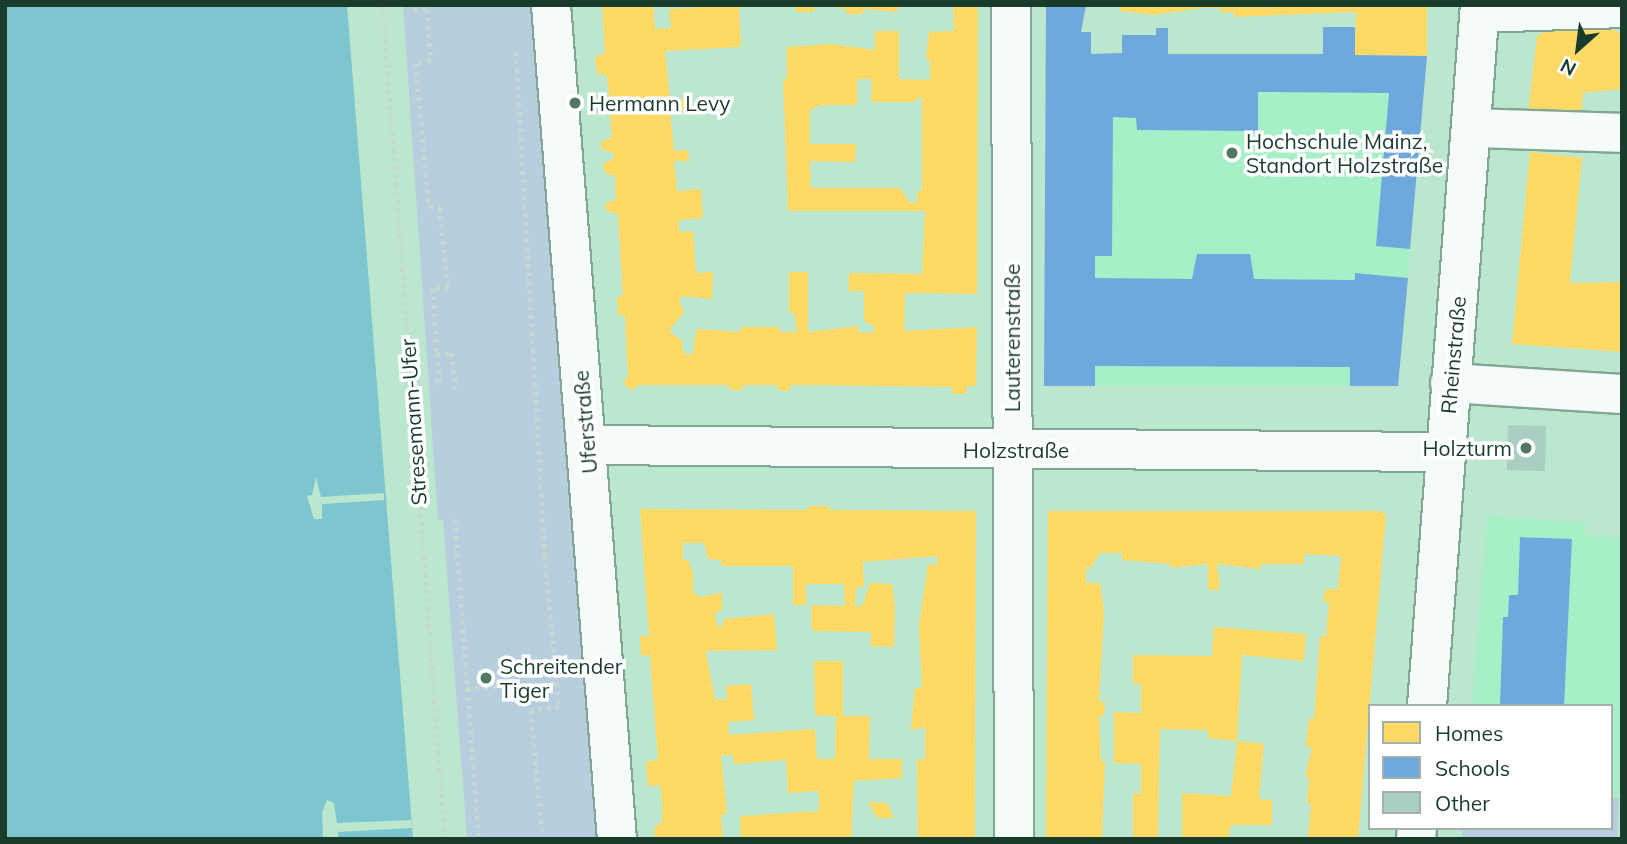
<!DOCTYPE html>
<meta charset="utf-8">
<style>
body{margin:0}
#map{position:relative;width:1627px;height:844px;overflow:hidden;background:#bae7ce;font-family:Mulish,sans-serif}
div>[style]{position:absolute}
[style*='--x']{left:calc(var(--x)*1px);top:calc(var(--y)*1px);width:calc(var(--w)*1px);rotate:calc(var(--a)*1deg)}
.built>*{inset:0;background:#a7efc7}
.green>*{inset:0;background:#b6cedd}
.water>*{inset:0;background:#7ec6cf}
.pier>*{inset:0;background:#bae7ce}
.homes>*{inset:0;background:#ffd966}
.schools>*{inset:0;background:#6fa8dc}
.building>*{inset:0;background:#aacfc0}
.path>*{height:4.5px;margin-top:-2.25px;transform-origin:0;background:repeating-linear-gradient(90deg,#c8d7cf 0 3.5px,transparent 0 8.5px)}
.roads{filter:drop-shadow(2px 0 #82a693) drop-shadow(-2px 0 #82a693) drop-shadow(0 2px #82a693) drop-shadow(0 -2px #82a693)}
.minor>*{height:38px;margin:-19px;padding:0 19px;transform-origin:19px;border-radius:19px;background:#f5fbf8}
.major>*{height:38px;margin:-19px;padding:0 19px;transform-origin:19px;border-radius:19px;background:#f5fbf8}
.dots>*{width:19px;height:19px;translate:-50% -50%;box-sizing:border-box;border:4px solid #fff;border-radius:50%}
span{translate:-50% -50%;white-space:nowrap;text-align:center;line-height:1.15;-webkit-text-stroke:7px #fff;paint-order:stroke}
.poi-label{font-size:21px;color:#193c2a}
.left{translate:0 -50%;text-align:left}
.right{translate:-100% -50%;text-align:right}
.street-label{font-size:21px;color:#193c2a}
.frame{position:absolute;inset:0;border:7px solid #193c2a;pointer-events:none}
.legend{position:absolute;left:1368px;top:704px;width:245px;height:126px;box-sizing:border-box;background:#fff;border:2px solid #a3b1aa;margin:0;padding:9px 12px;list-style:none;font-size:21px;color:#193c2a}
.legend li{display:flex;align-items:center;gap:14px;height:35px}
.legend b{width:35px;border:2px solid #a3b1aa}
.north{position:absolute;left:1543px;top:14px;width:70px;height:70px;-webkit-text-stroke:5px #fff;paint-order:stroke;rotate:208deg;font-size:19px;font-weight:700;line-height:28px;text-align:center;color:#193c2a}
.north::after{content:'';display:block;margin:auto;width:24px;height:32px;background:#193c2a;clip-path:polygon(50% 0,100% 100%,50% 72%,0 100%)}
</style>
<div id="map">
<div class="built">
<i style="clip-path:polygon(1046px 53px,1427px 56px,1398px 386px,1044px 386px)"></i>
<i style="clip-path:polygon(1487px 516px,1586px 523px,1585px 535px,1622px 537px,1619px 798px,1611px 798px,1611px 706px,1472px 706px)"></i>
</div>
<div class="green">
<i style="clip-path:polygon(403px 5px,533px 5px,599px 839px,467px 839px,443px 520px,438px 520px)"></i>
<i style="clip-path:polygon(1611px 798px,1619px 798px,1617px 839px,1462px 839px,1463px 828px,1611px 828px)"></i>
</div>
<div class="water">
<i style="clip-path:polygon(5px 5px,347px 5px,413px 839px,5px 839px)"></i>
</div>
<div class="pier">
<i style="clip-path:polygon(316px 477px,321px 497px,384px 493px,384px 500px,322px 504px,322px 519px,314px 519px,307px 496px,312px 495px)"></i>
<i style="clip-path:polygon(327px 800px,334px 803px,337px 823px,411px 820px,412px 828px,338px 832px,338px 839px,323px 839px,322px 813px)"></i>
</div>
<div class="homes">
<i style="clip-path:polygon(evenodd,602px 5px,653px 5px,655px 29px,671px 28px,669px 9px,739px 5px,741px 47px,665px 51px,670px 100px,684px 99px,684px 110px,670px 111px,674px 151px,688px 150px,689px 161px,674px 161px,677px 191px,701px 189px,703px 218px,679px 220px,679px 232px,693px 231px,696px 273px,713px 272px,712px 299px,683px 296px,679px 300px,684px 312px,669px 331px,681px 340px,684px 354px,693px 354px,696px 329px,741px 332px,741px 327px,779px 327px,779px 332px,797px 332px,794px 313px,789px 313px,789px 272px,808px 272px,808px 332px,858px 326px,858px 332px,873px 333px,874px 327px,864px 321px,864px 291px,848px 291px,849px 273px,922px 274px,925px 211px,788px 211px,783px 79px,787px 79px,787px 47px,831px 44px,875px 50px,875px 31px,899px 31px,899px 79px,930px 80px,930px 60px,926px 60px,929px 32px,954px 31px,953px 5px,978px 5px,977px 294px,905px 293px,904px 331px,977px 327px,976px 386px,967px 386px,966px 394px,952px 394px,952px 387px,808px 385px,790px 385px,790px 391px,777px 390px,777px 385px,743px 385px,743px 390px,729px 390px,729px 385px,638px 385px,632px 391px,623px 383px,628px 376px,625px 316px,618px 315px,617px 298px,623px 295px,618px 214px,606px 211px,605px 204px,616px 199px,615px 175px,607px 175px,602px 164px,614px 158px,613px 153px,601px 149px,601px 142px,612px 137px,610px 113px,599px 114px,598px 98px,609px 97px,607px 76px,597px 73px,595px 57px,605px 53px,602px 5px,857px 79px,872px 79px,871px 102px,914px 102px,922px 96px,922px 191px,917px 191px,917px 203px,909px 202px,900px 188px,811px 188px,810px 161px,855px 162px,856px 144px,810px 144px,810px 110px,821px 105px,857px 105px,857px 79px)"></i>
<i style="clip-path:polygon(783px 5px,814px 5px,814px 12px,796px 12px,796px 8px)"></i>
<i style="clip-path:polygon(821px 5px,900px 5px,896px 12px,863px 9px,863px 14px,846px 14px,846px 9px)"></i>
<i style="clip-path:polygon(1120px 5px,1427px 5px,1427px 56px,1355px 55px,1356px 12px,1234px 17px,1234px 12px,1220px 12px,1220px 8px,1202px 8px,1153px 15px,1120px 11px)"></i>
<i style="clip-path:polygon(1608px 26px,1622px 35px,1622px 89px,1583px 93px,1580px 130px,1528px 113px,1537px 36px,1546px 31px)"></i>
<i style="clip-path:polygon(1530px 152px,1582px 158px,1570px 283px,1622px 282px,1622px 352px,1512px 344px)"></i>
<i style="clip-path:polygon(808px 506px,829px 506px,829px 510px,976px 511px,975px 839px,918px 839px,917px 759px,925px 759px,925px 727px,911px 730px,912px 716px,915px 688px,922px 688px,919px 626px,928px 564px,937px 565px,937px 556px,863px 562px,864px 587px,856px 587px,855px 606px,862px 606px,870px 583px,892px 584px,895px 606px,894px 647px,871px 646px,871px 632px,812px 631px,811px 605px,845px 606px,844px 584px,806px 584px,806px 605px,793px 605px,793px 566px,721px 566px,721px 560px,708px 559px,704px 543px,683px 543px,683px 560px,688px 560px,693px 573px,693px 592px,700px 597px,722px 593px,722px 611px,715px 612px,717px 626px,723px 626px,724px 619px,774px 614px,777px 650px,706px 651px,715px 700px,727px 699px,726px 686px,751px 684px,754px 720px,728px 722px,729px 735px,815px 729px,817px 759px,835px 759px,836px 716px,815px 715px,814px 661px,843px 661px,843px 716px,870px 716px,869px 759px,902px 759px,902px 778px,854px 781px,851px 839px,741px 839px,740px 816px,819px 811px,819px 791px,788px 793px,786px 760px,734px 764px,733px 755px,721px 755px,727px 814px,721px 815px,723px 839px,655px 839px,654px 827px,662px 822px,662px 802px,660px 785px,648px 786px,646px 761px,658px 760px,650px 655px,641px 656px,640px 636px,649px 636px,640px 509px,808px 510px)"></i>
<i style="clip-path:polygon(1048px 511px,1380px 511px,1386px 515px,1358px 839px,1308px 839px,1311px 804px,1307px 803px,1309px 777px,1305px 777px,1312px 747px,1306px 747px,1309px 718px,1314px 719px,1320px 636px,1326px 636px,1329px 602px,1323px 602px,1325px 589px,1338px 589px,1341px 556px,1304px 554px,1304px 564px,1261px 564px,1261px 569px,1217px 564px,1220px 590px,1208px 590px,1208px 564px,1171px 568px,1171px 564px,1122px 560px,1122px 553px,1100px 553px,1090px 569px,1086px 566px,1086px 583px,1100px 583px,1104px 612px,1099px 702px,1105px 702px,1104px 716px,1099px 716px,1101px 761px,1105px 761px,1102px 839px,1046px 839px)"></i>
<i style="clip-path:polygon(1214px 627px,1306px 634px,1304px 661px,1242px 655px,1237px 741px,1208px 738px,1208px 730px,1160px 729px,1158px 839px,1133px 839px,1133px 793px,1141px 793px,1141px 764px,1114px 763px,1114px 712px,1141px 713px,1141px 684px,1133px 684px,1133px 655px,1212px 656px)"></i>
<i style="clip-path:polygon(1237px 741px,1264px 744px,1259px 799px,1272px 800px,1272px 825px,1231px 825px,1228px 839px,1182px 839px,1182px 793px,1231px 796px)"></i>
<i style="clip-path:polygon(868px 802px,887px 803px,894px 818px,877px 818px)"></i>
</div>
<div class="schools">
<i style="clip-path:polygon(1046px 5px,1086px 5px,1081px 32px,1091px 32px,1091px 54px,1122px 53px,1122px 35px,1156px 35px,1156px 28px,1168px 28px,1168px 54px,1323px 54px,1323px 27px,1355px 27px,1355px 55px,1427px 56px,1410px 249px,1376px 246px,1389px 93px,1258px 92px,1258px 131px,1137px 130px,1136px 118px,1113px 117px,1112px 256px,1095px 256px,1095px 278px,1192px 279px,1197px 254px,1250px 254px,1254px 279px,1355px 280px,1355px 273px,1408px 278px,1398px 386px,1350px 386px,1350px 367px,1095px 366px,1095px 386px,1044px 386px)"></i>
<i style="clip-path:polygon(1520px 537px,1572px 539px,1564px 706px,1500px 706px,1503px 617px,1508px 617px,1509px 595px,1518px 595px)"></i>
</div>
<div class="building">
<i style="clip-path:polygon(1508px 425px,1546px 426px,1545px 471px,1507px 470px)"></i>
</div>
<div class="path">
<i style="--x:383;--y:5;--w:836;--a:85.75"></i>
<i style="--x:414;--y:5;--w:5;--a:90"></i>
<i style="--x:414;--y:10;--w:13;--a:-4"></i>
<i style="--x:427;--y:9;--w:52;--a:85.6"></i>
<i style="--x:431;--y:61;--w:15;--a:172"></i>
<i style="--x:416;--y:63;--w:145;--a:84.8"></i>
<i style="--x:429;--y:207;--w:11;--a:0"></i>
<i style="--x:440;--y:207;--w:81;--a:84.4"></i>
<i style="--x:448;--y:288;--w:15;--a:180"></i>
<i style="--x:433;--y:288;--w:66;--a:86.5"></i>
<i style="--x:437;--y:354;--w:15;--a:-4"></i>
<i style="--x:452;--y:353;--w:36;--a:84"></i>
<i style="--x:516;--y:52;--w:505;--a:86.71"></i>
<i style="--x:545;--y:556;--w:152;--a:84.7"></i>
<i style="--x:559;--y:707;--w:28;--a:174"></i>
<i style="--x:531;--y:710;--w:130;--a:84.7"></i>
<i style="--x:410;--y:383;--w:29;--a:-2"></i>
<i style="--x:439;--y:382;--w:28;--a:-94"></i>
<i style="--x:455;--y:519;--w:321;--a:85.7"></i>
<i style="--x:467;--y:688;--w:90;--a:-3.2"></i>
</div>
<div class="roads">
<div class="minor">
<i style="--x:551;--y:5;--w:837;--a:85.48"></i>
<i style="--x:1011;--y:5;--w:834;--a:89.79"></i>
<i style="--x:1480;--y:13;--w:142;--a:-2"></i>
<i style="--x:1473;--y:128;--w:149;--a:1.9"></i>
<i style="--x:1450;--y:383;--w:172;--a:3.7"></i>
<i style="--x:587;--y:445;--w:857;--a:0.47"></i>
</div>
<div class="major">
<i style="--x:1427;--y:706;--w:703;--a:-85.68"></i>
<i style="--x:1416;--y:839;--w:11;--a:-85"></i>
</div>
</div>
<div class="dots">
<i style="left:575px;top:103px;background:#517863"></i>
<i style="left:1232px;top:153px;background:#517863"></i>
<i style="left:1526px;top:448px;background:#517863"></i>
<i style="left:486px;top:678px;background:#517863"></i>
</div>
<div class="poi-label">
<span class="left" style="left:589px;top:103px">Hermann Levy</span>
<span class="left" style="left:1246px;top:153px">Hochschule Mainz,<br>Standort Holzstraße</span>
<span class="right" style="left:1512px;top:448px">Holzturm</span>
<span class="left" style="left:500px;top:678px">Schreitender<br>Tiger</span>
</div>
<div class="street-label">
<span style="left:1012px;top:338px;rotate:-90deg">Lauterenstraße</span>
<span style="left:1453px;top:355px;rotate:-85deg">Rheinstraße</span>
<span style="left:413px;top:422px;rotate:-94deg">Stresemann-Ufer</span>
<span style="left:585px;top:422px;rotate:-95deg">Uferstraße</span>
<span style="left:1016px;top:450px">Holzstraße</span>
</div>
<div class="frame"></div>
<ul class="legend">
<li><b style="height:19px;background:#ffd966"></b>Homes</li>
<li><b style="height:19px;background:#6fa8dc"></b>Schools</li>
<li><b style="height:19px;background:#aacfc0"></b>Other</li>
</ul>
<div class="north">N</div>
</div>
